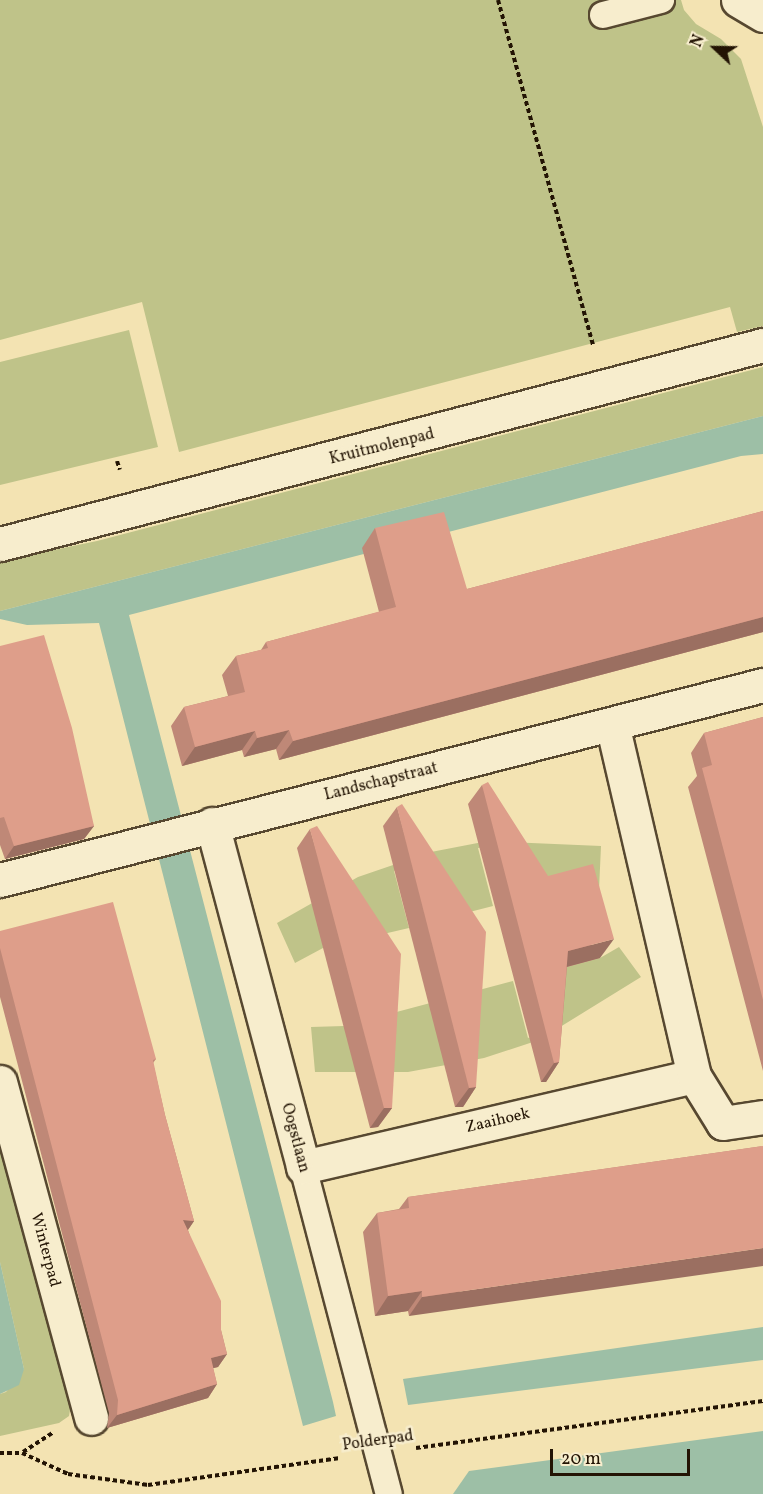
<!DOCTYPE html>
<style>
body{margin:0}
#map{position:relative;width:763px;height:1494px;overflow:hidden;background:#f3e3b2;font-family:Vollkorn,serif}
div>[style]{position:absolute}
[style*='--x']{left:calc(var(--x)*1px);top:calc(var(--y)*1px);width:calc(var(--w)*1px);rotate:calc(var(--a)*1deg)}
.green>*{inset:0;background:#bfc389}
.water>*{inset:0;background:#9dbfa6}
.path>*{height:4px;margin-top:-2px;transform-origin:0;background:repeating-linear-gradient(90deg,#231404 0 4.5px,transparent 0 7.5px)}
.roads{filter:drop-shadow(2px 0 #574830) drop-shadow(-2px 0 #574830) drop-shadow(0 2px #574830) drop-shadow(0 -2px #574830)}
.service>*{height:26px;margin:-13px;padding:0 13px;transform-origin:13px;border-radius:13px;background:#f7edcd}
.minor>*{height:33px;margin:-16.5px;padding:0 16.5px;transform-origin:16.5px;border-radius:16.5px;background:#f7edcd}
.wall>*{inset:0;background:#bf8877}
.shaded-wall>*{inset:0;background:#9b6f61}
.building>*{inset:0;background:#de9e8a}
span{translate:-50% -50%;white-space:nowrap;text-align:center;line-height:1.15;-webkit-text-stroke:5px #f7edcd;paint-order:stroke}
.street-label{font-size:16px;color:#231404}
.north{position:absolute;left:685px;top:18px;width:60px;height:60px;-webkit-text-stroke:4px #f7edcd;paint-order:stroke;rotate:292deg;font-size:16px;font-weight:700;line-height:24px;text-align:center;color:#231404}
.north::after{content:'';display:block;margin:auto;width:21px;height:27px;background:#231404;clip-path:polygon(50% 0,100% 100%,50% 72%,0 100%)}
.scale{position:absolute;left:550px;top:1449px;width:140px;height:27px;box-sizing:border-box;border:3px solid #231404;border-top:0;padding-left:8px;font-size:18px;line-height:21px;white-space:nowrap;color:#231404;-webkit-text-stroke:4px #f7edcd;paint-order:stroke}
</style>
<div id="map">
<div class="green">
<i style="clip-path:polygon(0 0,681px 0,684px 10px,696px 24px,721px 39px,741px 59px,763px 127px,763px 326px,737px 332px,730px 307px,179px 452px,142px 302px,0 340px)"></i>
<i style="clip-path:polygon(129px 330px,158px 447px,0 485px,0 362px)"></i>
<i style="clip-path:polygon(763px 367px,763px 416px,0 611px,0 561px,97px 541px)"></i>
<i style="clip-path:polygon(488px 841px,601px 846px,598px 912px,535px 895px,502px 845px,478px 848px,493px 906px,450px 917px,415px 863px,394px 871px,409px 928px,323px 948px,295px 963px,277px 923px,358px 877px,431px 852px)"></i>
<i style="clip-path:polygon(619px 947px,641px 977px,539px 1040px,484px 1058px,408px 1072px,315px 1072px,311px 1027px,344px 1026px,513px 981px,528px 1038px,550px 1030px,555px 970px,600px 958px)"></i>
<i style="clip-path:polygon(0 1126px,71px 1404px,69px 1416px,59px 1423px,0 1436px,0 1394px,6px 1392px,24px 1369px,0 1262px)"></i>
</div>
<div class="water">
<i style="clip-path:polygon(763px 416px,763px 454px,741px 456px,129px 615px,333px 1402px,336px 1416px,303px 1426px,99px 623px,27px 625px,0 619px,0 611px)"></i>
<i style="clip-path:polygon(0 1262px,24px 1369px,19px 1385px,0 1394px)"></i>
<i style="clip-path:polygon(763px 1327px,763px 1360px,408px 1405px,403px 1379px)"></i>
<i style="clip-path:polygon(763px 1431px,763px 1494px,453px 1494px,469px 1471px)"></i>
</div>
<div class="path">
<i style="--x:498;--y:0;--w:359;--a:74.6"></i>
<i style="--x:117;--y:461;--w:9;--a:72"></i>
<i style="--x:416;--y:1448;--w:350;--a:-7.7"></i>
<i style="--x:23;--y:1452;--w:37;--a:-33"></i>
<i style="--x:0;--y:1453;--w:22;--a:0"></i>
<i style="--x:22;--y:1453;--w:51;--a:24.5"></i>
<i style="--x:68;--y:1474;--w:81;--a:7.8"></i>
<i style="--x:148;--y:1485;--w:194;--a:-8"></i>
</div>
<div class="roads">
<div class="service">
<i style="--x:603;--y:15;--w:60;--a:-14.5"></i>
<i style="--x:303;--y:1167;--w:338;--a:75.3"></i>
</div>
<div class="minor">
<i style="--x:738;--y:0;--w:29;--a:31"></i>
<i style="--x:0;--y:544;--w:789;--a:-14.62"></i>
<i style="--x:212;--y:824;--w:355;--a:75.1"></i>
<i style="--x:303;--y:1167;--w:401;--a:-13.1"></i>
<i style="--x:694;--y:1076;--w:361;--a:-103.1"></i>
<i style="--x:0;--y:880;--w:788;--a:-14.34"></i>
<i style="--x:694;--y:1076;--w:55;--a:58.3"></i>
<i style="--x:723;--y:1123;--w:40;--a:-8.5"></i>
<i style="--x:0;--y:1082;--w:348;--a:74.8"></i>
</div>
</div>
<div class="wall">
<i style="clip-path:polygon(763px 511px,763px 632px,279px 760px,276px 749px,244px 757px,242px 750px,182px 766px,171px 726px,184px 707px,228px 696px,222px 675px,236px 656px,261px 650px,266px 642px,379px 612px,362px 548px,375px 528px,467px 589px)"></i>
<i style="clip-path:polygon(0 646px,94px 826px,84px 839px,5px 859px,0 845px)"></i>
<i style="clip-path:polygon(763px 717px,763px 1071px,688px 787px,697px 776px,691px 753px,704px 733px)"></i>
<i style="clip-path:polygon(482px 785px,600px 958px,567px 967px,559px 1062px,546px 1082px,541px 1082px,468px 804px)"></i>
<i style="clip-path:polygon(397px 807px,476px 1087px,463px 1107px,455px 1107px,383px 826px)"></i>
<i style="clip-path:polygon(310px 829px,392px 1108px,378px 1127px,370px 1128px,297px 848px)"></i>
<i style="clip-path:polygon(0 931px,156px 1059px,153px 1063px,165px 1115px,194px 1221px,188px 1230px,221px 1330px,227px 1354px,218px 1367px,213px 1368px,217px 1384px,208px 1398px,107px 1428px,109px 1413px,0 997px)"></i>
<i style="clip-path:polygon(763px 1146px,409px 1316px,408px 1311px,375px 1316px,363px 1232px,377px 1213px,399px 1209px,408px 1197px)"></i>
</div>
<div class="shaded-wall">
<i style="clip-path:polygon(763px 617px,763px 632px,279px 760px,293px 741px)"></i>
<i style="clip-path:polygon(289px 730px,276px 749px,244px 757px,257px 738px)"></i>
<i style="clip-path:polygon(255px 731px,242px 750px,182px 766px,195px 747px)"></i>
<i style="clip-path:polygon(94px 826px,84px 839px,5px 859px,14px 846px)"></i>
<i style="clip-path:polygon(614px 939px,600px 958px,555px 970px,568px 951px)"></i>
<i style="clip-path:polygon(559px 1062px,546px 1082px,541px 1082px,554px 1063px)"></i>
<i style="clip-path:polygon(476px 1087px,463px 1107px,455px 1107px,469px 1088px)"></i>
<i style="clip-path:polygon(384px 1108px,392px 1108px,378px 1127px,370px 1128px)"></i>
<i style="clip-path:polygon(183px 1220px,194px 1221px,185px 1234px)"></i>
<i style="clip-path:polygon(763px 1248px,763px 1266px,409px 1316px,422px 1297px)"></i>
<i style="clip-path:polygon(422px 1291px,408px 1311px,375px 1316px,388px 1296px)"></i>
<i style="clip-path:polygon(227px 1354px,218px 1367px,201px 1371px,211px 1358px)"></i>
<i style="clip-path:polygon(217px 1384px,208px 1398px,107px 1428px,117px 1415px)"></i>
</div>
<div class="building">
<i style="clip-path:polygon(763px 511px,763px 617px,293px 741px,289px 730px,257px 738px,255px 731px,195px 747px,184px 707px,245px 692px,236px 656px,268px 648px,266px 642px,396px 607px,375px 528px,444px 512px,467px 589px)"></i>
<i style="clip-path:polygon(44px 635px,72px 728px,94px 826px,14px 846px,4px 817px,0 818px,0 646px)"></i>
<i style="clip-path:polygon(763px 717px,763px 1000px,702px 768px,712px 765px,704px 733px)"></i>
<i style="clip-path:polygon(488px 782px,548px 876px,593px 864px,614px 939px,568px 951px,559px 1062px,554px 1063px,482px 785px)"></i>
<i style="clip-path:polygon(402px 804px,486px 932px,476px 1087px,469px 1088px,397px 807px)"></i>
<i style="clip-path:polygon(317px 826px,401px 954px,392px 1108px,384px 1108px,310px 829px)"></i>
<i style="clip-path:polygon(113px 902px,156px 1059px,153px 1060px,165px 1115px,194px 1221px,183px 1220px,221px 1301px,221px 1330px,227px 1354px,211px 1358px,217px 1384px,117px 1415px,118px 1400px,0 948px,0 931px)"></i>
<i style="clip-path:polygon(763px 1146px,763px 1248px,422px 1297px,422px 1291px,388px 1296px,377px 1213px,409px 1208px,408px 1197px)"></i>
</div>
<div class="street-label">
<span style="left:382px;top:447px;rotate:-14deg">Kruitmolenpad</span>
<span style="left:381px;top:782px;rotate:-14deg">Landschapstraat</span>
<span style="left:498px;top:1121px;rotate:-13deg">Zaaihoek</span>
<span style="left:295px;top:1138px;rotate:75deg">Oogstlaan</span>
<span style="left:45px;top:1250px;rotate:75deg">Winterpad</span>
<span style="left:378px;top:1441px;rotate:-8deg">Polderpad</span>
</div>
<div class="north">N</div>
<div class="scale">20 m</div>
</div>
